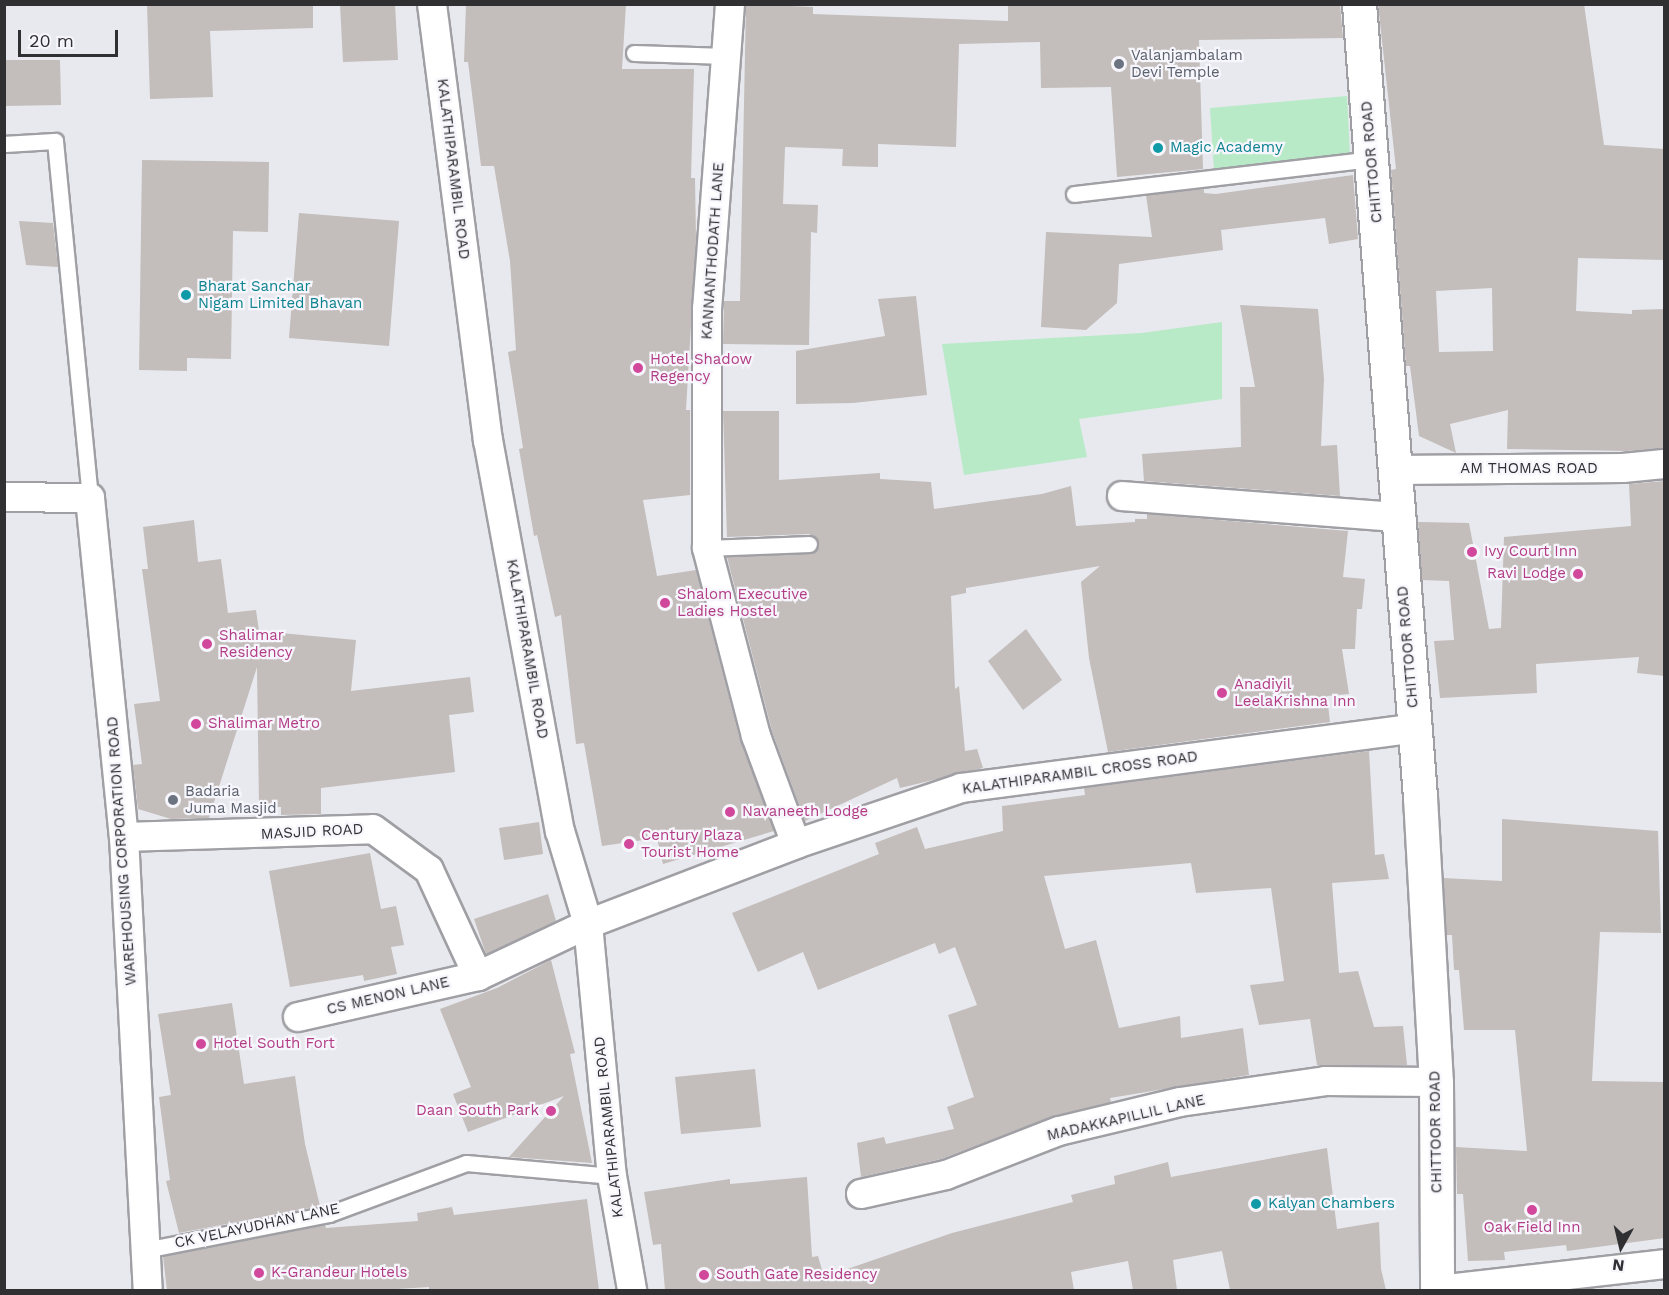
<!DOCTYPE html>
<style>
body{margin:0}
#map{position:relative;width:1669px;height:1295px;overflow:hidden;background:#e8e9ee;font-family:"Work Sans",sans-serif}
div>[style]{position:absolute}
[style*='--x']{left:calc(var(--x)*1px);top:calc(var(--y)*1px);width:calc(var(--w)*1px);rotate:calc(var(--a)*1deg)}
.green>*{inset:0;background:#b8eac8}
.building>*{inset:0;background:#c3bdbb}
.roads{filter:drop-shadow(2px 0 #9f9fa4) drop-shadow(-2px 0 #9f9fa4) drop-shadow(0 2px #9f9fa4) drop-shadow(0 -2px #9f9fa4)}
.service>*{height:15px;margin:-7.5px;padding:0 7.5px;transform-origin:7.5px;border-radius:7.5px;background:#fff}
.minor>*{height:28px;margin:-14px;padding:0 14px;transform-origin:14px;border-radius:14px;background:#fff}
.secondary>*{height:33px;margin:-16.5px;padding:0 16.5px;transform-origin:16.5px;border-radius:16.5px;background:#fff}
.dots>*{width:16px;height:16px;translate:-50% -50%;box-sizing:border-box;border:3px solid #f6f6fc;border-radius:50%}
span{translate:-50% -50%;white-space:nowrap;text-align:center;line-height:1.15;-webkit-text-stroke:4.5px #f6f6fc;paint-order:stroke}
.worship-label{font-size:15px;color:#5b616d}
.left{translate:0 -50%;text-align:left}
.culture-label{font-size:15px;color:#0d838f}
.street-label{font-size:15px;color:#303032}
.hotel-label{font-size:15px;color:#b23c85}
.right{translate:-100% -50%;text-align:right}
.frame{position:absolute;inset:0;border:6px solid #303032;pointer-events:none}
.north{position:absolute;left:1591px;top:1217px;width:60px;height:60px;-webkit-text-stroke:4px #f6f6fc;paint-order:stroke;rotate:188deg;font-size:16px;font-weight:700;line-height:24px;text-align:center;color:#303032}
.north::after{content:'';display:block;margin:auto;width:21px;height:27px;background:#303032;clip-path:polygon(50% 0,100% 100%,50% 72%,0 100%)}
.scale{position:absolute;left:18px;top:30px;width:100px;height:27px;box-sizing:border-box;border:3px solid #303032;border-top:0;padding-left:8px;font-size:18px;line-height:21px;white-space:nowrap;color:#303032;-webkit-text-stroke:4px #f6f6fc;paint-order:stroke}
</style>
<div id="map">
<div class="green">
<i style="clip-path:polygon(1347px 96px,1350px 155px,1214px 170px,1210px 108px)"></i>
<i style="clip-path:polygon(1222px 322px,1222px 399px,1079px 419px,1087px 457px,964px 475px,942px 344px,1142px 333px)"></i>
</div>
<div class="building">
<i style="clip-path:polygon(147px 4px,313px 4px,313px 28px,210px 31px,213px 97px,150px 99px)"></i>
<i style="clip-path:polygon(340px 4px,395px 4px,398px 60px,343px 62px)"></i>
<i style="clip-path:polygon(466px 4px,626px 4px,622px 69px,694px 69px,691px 178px,695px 178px,696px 240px,686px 410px,690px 410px,690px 495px,643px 500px,657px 576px,696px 570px,740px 740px,774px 831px,663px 864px,657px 838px,602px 846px,584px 743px,576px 744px,561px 615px,555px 617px,537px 535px,534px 536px,519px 449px,523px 448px,508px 352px,516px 350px,510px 261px,494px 166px,481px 166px,468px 62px,464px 62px)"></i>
<i style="clip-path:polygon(746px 4px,813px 7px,813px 14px,1008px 21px,1008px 4px,1340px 4px,1343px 38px,1199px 40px,1203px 169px,1117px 177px,1111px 87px,1041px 88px,1040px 42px,959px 44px,956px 147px,878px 144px,878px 167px,842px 166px,843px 149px,785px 147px,783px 204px,818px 205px,817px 233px,811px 232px,809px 345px,723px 344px,724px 301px,740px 301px)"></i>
<i style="clip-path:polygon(evenodd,1378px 4px,1584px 4px,1604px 145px,1665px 149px,1665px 260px,1578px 258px,1576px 311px,1632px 314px,1632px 310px,1665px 309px,1665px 448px,1627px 451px,1507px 449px,1508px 410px,1450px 424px,1456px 453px,1419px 436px,1410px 366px,1406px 366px,1391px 170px,1396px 169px,1378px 4px,1492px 288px,1493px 351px,1439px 352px,1436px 291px,1492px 288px)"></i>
<i style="clip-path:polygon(4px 60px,60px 60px,61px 105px,4px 106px)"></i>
<i style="clip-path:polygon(142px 160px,269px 162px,268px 232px,233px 231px,231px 359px,187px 358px,187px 371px,139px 370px)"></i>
<i style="clip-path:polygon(1353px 175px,1358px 239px,1329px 244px,1325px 218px,1221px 230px,1223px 250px,1119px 264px,1117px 303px,1086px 330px,1041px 327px,1046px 232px,1152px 237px,1146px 195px,1204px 189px,1204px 193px,1216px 194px)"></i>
<i style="clip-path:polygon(299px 213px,399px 221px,389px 346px,289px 338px)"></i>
<i style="clip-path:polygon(19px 221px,53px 223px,58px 267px,26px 265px)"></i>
<i style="clip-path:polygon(916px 296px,927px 395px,853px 403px,796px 404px,796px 351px,885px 336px,878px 299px)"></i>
<i style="clip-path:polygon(1240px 305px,1318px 309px,1324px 379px,1321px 446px,1337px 445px,1340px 496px,1144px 481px,1142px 454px,1241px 447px,1240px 387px,1255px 387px)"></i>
<i style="clip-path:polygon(723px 411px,779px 411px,779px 480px,880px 473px,880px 479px,931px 482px,934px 509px,1042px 494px,1071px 486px,1076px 526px,1135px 522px,1135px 519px,1147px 519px,1147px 514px,1348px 531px,1343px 577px,1365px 579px,1362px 609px,1357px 609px,1355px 649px,1342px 649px,1349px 694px,1327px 696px,1330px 722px,1108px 752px,1089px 658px,1081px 582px,1100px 566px,966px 588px,966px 593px,951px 596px,955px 689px,959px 686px,965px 751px,977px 749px,983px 768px,900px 788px,897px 778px,805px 821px,772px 731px,727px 557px,809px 554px,819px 543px,809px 534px,727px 537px)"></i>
<i style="clip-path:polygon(1665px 481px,1665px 676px,1637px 673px,1639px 657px,1536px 664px,1537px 693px,1440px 698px,1434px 641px,1454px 640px,1449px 581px,1422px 580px,1418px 522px,1469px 523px,1489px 629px,1501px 628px,1504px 537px,1631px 526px,1629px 484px)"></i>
<i style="clip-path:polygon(194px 520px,198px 562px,221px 559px,228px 613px,256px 610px,259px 631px,356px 640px,351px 691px,470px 677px,474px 712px,449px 715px,455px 772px,321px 788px,321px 814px,281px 815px,281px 807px,259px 807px,257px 667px,209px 818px,171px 819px,138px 809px,133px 765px,142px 764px,134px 704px,160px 701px,142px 569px,148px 569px,143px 527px)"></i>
<i style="clip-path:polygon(1026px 629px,1062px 680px,1023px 710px,988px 661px)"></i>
<i style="clip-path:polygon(1369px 751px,1375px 855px,1384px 854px,1389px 879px,1332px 883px,1339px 973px,1358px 971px,1374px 1027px,1403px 1026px,1407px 1065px,1317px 1065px,1310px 1019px,1259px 1025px,1250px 985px,1284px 981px,1271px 888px,1196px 893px,1191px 863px,1044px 876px,1065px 949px,1096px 940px,1119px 1028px,1180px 1016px,1181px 1038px,1243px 1028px,1249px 1075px,1110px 1098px,1111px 1102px,1053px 1116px,941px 1159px,861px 1177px,857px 1143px,884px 1137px,886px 1144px,954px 1129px,947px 1107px,974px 1097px,948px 1015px,977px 1005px,955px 947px,939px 954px,935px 943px,818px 990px,803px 952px,758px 972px,732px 913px,879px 854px,875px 843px,917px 827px,925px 849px,1003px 831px,1002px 806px,1085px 795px,1084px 788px)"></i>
<i style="clip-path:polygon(1502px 819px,1658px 831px,1661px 933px,1600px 932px,1592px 1081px,1665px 1082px,1665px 1238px,1567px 1251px,1566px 1245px,1504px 1252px,1505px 1260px,1468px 1261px,1463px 1194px,1457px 1194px,1456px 1147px,1527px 1151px,1515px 1030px,1464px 1030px,1459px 970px,1454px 970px,1452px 935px,1447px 935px,1443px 878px,1502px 881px)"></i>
<i style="clip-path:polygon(539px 822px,543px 854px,504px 860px,499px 828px)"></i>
<i style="clip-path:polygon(370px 853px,381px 909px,396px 906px,404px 945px,391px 947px,397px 974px,364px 981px,363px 975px,290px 987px,269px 871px)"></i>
<i style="clip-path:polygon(548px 894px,556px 921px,486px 954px,474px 919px)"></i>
<i style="clip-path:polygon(551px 960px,575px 1053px,570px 1054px,592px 1163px,509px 1157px,564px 1096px,468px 1132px,453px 1094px,471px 1087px,440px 1009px,497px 988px)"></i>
<i style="clip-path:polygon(232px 1003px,244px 1084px,295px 1076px,305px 1144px,320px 1206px,179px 1233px,166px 1181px,170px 1180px,159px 1097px,171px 1095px,158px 1014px)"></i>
<i style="clip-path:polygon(755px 1069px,761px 1127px,681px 1134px,675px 1077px)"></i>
<i style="clip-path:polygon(1327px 1148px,1337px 1229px,1379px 1222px,1381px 1269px,1386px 1290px,1230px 1290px,1222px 1251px,1173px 1260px,1177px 1290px,1133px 1290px,1128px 1261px,1071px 1272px,1074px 1290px,665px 1290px,661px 1244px,653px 1245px,644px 1192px,730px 1179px,730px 1184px,807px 1177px,812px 1257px,818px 1256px,824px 1277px,952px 1233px,1073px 1202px,1071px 1195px,1115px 1184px,1114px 1176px,1168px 1162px,1171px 1177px)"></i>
<i style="clip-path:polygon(587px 1199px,599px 1290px,429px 1290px,429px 1287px,381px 1290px,167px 1290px,163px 1256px,325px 1225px,326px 1228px,418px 1221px,417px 1213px,452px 1207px,454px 1215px)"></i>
</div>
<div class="roads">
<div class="service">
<i style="--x:634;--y:53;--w:92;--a:1.9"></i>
<i style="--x:4;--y:144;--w:51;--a:-3.4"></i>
<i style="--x:55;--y:141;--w:359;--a:84.4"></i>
<i style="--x:1074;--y:194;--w:300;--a:-6.7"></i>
<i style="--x:707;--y:548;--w:102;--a:-2.2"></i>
<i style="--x:145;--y:1250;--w:187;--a:-11.1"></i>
<i style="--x:329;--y:1214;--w:146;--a:-20.4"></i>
<i style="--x:466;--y:1163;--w:147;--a:5.1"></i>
</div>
<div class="minor">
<i style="--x:432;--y:4;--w:440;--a:82.7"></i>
<i style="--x:488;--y:440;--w:398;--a:79.6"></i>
<i style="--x:560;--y:831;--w:97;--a:73.2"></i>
<i style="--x:588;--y:924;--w:253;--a:84.6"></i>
<i style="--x:612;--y:1176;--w:116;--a:80"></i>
<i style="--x:730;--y:4;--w:306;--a:94.3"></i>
<i style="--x:707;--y:309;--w:239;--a:90"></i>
<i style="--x:707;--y:548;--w:194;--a:75.4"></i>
<i style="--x:756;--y:736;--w:115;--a:69.7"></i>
<i style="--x:1393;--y:470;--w:230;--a:-0.5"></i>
<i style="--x:1623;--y:468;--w:41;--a:-5.6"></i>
<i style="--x:1122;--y:496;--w:277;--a:4.4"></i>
<i style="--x:4;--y:497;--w:86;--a:0.7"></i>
<i style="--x:90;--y:498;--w:341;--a:84.3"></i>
<i style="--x:124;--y:837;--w:454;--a:87"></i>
<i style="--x:124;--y:837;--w:249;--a:-1.8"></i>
<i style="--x:373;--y:829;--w:69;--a:36.2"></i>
<i style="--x:429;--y:870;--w:117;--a:65.2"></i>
<i style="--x:478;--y:976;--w:122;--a:-25.3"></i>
<i style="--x:588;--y:924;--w:223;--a:-21"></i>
<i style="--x:796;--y:844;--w:174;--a:-18.7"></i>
<i style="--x:961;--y:788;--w:457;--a:-7.5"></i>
<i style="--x:298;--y:1017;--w:185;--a:-12.8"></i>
<i style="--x:861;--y:1194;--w:87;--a:-12.6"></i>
<i style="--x:946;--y:1175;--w:121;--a:-21.3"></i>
<i style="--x:1059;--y:1131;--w:124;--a:-13.5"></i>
<i style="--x:1180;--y:1102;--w:147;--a:-8.2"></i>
<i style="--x:1325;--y:1081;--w:111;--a:0.5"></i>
<i style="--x:1437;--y:1290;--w:228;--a:-6.5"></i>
</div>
<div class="secondary">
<i style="--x:1359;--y:4;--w:795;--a:85.6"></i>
<i style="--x:1420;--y:797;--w:285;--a:86.8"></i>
<i style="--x:1436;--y:1082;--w:208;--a:89.7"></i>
</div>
</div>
<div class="dots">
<i style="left:1119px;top:64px;background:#6b7280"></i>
<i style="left:1158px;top:148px;background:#0f9aa8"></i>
<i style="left:186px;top:295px;background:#0f9aa8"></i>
<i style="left:638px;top:368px;background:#d1479c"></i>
<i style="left:1472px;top:552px;background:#d1479c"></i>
<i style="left:1578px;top:574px;background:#d1479c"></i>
<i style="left:665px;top:603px;background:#d1479c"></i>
<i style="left:207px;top:644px;background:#d1479c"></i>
<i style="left:1222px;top:693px;background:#d1479c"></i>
<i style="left:196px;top:724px;background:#d1479c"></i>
<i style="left:173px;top:800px;background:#6b7280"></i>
<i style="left:730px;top:812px;background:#d1479c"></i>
<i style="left:629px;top:844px;background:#d1479c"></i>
<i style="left:201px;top:1044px;background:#d1479c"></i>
<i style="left:551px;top:1111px;background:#d1479c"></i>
<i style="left:1256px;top:1204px;background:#0f9aa8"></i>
<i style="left:1532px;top:1210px;background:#d1479c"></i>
<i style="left:259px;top:1273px;background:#d1479c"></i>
<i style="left:704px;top:1275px;background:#d1479c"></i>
</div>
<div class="worship-label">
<span class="left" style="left:1131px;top:64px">Valanjambalam<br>Devi Temple</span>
<span class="left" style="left:185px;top:800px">Badaria<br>Juma Masjid</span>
</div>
<div class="culture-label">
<span class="left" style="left:1170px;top:148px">Magic Academy</span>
<span class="left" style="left:198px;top:295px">Bharat Sanchar<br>Nigam Limited Bhavan</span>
<span class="left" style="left:1268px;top:1204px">Kalyan Chambers</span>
</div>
<div class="street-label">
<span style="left:1372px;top:162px;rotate:-95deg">CHITTOOR ROAD</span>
<span style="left:453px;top:169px;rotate:83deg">KALATHIPARAMBIL ROAD</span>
<span style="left:713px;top:251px;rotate:-86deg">KANNANTHODATH LANE</span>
<span style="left:1529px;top:469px">AM THOMAS ROAD</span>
<span style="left:1408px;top:647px;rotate:-95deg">CHITTOOR ROAD</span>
<span style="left:527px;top:649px;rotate:80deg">KALATHIPARAMBIL ROAD</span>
<span style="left:1080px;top:773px;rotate:-8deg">KALATHIPARAMBIL CROSS ROAD</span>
<span style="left:312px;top:832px;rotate:-3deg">MASJID ROAD</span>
<span style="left:122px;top:851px;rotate:-94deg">WAREHOUSING CORPORATION ROAD</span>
<span style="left:388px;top:996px;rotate:-13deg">CS MENON LANE</span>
<span style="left:1126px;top:1118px;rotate:-13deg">MADAKKAPILLIL LANE</span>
<span style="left:609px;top:1127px;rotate:-96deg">KALATHIPARAMBIL ROAD</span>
<span style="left:1436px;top:1132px;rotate:-91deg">CHITTOOR ROAD</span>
<span style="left:257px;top:1226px;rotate:-12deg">CK VELAYUDHAN LANE</span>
</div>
<div class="hotel-label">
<span class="left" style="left:650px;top:368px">Hotel Shadow<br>Regency</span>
<span class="left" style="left:1484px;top:552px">Ivy Court Inn</span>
<span class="right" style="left:1566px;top:574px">Ravi Lodge</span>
<span class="left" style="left:677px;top:603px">Shalom Executive<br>Ladies Hostel</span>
<span class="left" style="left:219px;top:644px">Shalimar<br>Residency</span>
<span class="left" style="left:1234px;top:693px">Anadiyil<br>LeelaKrishna Inn</span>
<span class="left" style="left:208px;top:724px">Shalimar Metro</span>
<span class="left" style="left:742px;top:812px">Navaneeth Lodge</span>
<span class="left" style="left:641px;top:844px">Century Plaza<br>Tourist Home</span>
<span class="left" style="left:213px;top:1044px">Hotel South Fort</span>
<span class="right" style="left:539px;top:1111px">Daan South Park</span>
<span style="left:1532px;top:1228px">Oak Field Inn</span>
<span class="left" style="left:271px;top:1273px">K-Grandeur Hotels</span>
<span class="left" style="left:716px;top:1275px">South Gate Residency</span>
</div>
<div class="frame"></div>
<div class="north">N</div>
<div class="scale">20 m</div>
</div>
